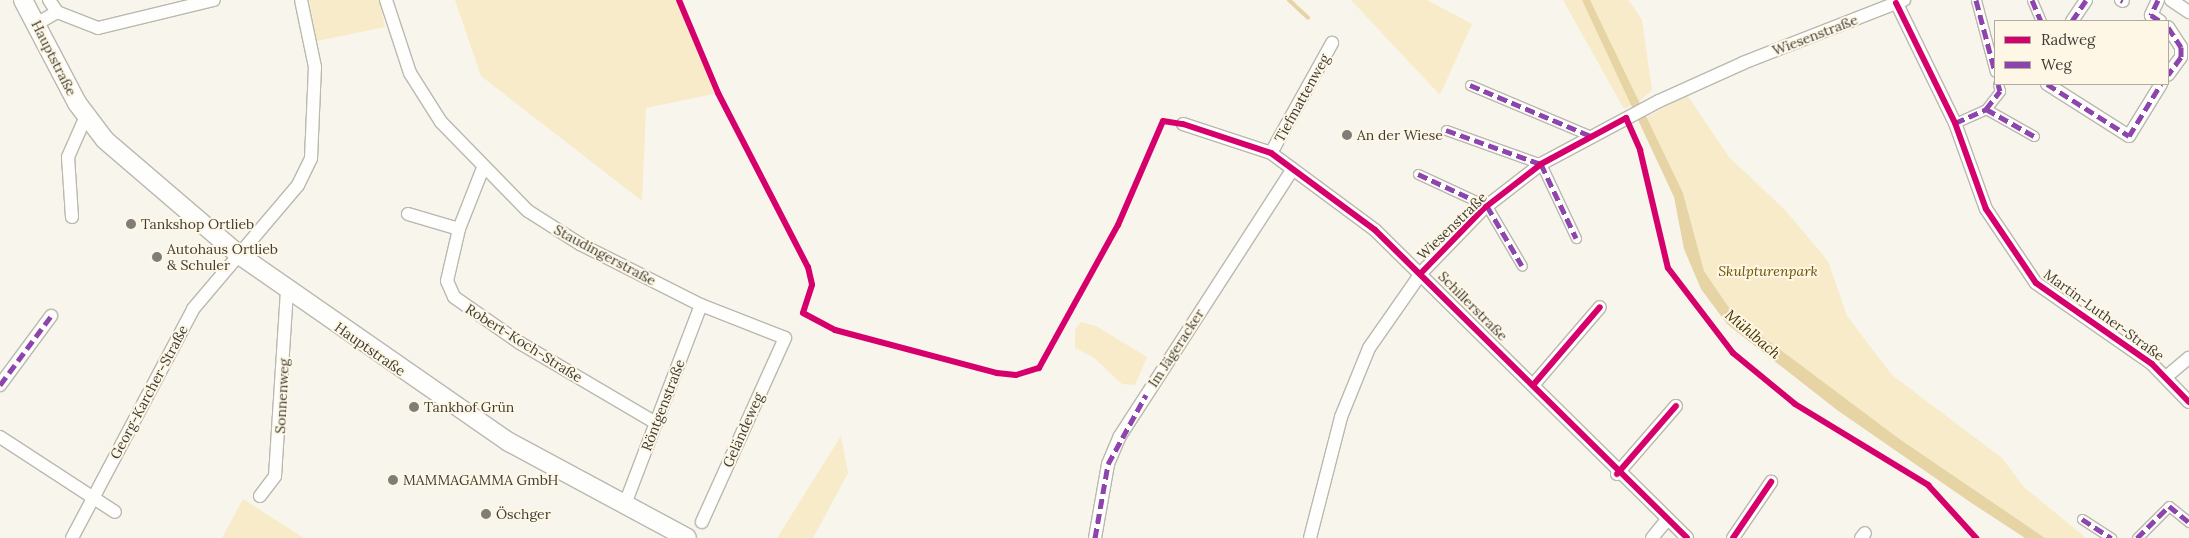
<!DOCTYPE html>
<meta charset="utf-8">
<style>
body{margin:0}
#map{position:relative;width:2189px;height:538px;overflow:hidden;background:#f8f5ec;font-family:Lora,serif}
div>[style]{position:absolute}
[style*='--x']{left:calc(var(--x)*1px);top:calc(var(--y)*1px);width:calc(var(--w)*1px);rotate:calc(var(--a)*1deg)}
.green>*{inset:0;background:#f7ebc9}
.water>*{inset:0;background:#e6d4a4}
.stream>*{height:4px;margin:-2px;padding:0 2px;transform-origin:2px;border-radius:2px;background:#e6d4a4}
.roads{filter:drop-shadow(1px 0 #bab8b1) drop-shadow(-1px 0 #bab8b1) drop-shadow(0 1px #bab8b1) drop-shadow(0 -1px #bab8b1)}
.pedestrian>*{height:9px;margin:-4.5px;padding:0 4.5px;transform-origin:4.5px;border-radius:4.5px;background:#fefefc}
.minor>*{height:12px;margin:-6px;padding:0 6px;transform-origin:6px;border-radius:6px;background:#fefefc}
.secondary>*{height:18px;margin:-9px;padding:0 9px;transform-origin:9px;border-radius:9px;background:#fefefc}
.quiet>*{height:5px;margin-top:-2.5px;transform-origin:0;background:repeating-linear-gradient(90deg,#8e44ad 0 10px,transparent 0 15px)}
.cycleway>*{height:6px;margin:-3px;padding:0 3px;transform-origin:3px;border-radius:3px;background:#d6006c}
.dots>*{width:14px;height:14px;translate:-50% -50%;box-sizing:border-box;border:2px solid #fef7e6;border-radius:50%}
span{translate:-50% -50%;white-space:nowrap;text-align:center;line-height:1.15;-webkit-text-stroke:4px #fef7e6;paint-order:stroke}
.street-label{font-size:14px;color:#3e3c35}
.poi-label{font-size:14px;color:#3e3c35}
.left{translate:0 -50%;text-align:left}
.park-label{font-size:14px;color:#6d5400;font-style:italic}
.water-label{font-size:15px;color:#463500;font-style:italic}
.legend{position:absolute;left:1994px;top:20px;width:175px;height:65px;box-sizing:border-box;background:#fef7e6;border:1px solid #b1ac9f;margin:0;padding:6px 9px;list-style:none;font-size:15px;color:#3e3c35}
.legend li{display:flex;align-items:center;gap:10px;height:25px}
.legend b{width:25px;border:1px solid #b1ac9f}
</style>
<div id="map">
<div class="green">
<i style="clip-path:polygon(309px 0,379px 0,385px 27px,317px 41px)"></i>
<i style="clip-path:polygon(455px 0,679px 0,718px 93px,646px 108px,642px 201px,481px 76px)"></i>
<i style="clip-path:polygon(1351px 0,1427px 0,1472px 24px,1440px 95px)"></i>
<i style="clip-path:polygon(1563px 0,1628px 0,1632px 5px,1642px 20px,1652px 90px,1639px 102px,1624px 109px)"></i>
<i style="clip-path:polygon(1687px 95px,1729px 157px,1785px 210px,1828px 261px,1847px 316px,1892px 375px,2002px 458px,2024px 487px,2086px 538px,2045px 538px,1898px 438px,1734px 315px,1704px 271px,1683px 193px,1645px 118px)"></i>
<i style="clip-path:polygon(1081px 322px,1096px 326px,1147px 357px,1135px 385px,1122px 384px,1093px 357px,1075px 348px,1075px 329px)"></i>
<i style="clip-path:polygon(841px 436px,848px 473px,813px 538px,777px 538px)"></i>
<i style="clip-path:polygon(243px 499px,304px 538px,222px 538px)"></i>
</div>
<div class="water">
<i style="clip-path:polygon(1582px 0,1590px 0,1683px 193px,1704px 271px,1734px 315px,1898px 438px,2045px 538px,2025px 538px,1970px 502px,1837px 410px,1727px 324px,1701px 289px,1684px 249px,1674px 197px)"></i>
</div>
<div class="stream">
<i style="--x:1289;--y:0;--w:26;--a:43"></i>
</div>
<div class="roads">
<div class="pedestrian">
<i style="--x:1976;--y:0;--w:74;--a:75.2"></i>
<i style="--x:2032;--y:0;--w:23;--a:67"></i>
<i style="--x:1470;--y:85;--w:131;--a:22.9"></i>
<i style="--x:1986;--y:109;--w:55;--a:29.4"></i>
<i style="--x:1955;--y:123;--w:34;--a:-24"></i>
<i style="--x:1986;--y:109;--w:23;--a:-52"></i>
<i style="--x:2000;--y:91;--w:7;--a:-106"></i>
<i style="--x:1446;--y:130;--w:101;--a:19.7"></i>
<i style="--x:1541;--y:164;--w:82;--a:64.7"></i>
<i style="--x:1418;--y:174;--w:76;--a:24.9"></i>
<i style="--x:1487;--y:206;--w:69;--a:59.7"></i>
<i style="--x:2082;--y:519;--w:35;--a:33"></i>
<i style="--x:2137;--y:538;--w:45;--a:-45"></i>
<i style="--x:2169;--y:506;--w:26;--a:39"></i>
</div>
<div class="minor">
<i style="--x:49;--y:0;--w:14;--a:56"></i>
<i style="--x:57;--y:12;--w:44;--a:21.3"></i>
<i style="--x:98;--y:28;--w:119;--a:-13.6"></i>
<i style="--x:386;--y:0;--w:77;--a:71.8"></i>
<i style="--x:410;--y:73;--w:58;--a:57.7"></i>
<i style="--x:441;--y:122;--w:124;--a:45.7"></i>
<i style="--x:528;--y:211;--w:62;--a:32.4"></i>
<i style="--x:580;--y:244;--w:136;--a:26.8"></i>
<i style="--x:701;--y:305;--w:90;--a:21.4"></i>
<i style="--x:785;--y:338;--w:202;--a:114.3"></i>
<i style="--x:1895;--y:0;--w:137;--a:64"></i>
<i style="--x:1955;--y:123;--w:91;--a:70.2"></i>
<i style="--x:1986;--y:209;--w:89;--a:56"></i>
<i style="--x:2036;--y:283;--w:141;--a:34.9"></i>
<i style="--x:2152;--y:364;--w:53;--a:45.8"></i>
<i style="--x:2121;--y:0;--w:2;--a:27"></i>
<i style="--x:2158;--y:0;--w:17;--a:115"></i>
<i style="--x:2151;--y:15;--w:11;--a:34"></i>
<i style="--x:2171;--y:0;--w:22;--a:34"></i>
<i style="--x:2072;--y:21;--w:25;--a:-56"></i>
<i style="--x:38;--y:23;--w:22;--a:-30"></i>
<i style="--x:2168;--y:27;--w:24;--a:57"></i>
<i style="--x:2181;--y:47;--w:10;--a:90"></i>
<i style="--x:2181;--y:57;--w:22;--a:126"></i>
<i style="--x:2047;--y:84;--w:97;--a:32.4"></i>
<i style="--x:2129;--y:136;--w:61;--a:-58.4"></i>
<i style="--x:1183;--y:124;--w:93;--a:18.2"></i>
<i style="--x:1271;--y:153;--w:129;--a:36.5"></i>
<i style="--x:1375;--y:230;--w:438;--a:44.6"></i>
<i style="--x:1271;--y:153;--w:126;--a:-61"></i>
<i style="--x:483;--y:168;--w:66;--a:111.5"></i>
<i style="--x:459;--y:229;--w:53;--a:103"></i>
<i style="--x:447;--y:281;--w:17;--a:66"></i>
<i style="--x:454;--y:297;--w:80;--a:34.9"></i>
<i style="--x:520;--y:343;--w:158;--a:30.5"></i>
<i style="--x:408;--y:214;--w:53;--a:16.4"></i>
<i style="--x:72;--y:217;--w:60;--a:-93.8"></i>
<i style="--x:68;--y:157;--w:45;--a:-66.3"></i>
<i style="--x:2166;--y:377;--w:30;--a:-40"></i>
<i style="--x:1534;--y:384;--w:101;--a:-49.4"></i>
<i style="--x:0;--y:385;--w:86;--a:-53.5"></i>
<i style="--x:0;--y:437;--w:137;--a:33.1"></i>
<i style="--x:1617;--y:474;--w:90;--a:-49.1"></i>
<i style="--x:260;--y:496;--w:25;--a:-53"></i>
<i style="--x:275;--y:476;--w:185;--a:-86.3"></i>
<i style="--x:625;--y:504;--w:213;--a:-69.1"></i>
<i style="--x:72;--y:538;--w:259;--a:-62.1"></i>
<i style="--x:193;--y:309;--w:162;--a:-49.7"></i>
<i style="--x:298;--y:185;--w:30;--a:-64"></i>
<i style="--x:311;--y:158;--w:91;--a:-87.5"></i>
<i style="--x:315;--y:67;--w:68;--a:-101.8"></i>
<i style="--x:1095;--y:538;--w:75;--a:-80"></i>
<i style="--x:1108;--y:464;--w:30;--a:-67"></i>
<i style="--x:1120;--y:436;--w:315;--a:-57.1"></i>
<i style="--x:1310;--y:538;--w:125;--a:-75.6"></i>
<i style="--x:1341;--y:417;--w:74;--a:-67.9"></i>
<i style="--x:1369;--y:348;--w:93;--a:-55.1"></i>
<i style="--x:1422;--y:272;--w:88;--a:-45.9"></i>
<i style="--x:1483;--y:209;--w:73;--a:-37.8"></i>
<i style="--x:1541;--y:164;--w:134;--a:-28.1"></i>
<i style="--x:1659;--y:101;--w:92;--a:-24.3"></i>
<i style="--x:1743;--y:63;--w:173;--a:-21.4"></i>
<i style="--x:1652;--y:538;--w:22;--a:-51"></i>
<i style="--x:1733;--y:538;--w:68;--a:-55.8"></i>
<i style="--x:1861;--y:538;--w:6;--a:-51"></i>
</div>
<div class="secondary">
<i style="--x:23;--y:0;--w:116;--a:62.3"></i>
<i style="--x:77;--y:103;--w:46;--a:52.9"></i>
<i style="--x:105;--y:140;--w:175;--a:40.6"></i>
<i style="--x:238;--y:254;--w:330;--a:34.8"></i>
<i style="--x:509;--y:442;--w:202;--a:28.3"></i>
</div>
</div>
<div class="quiet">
<i style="--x:1976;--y:0;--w:74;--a:75.2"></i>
<i style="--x:2032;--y:0;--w:23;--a:67"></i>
<i style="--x:2121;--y:0;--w:2;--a:27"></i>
<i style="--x:2158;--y:0;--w:17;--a:115"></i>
<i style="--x:2151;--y:15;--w:11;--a:34"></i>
<i style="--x:2072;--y:21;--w:25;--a:-56"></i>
<i style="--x:2168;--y:27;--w:24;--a:57"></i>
<i style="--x:2181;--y:47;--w:10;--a:90"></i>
<i style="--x:2181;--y:57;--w:22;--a:126"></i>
<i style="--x:2047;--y:84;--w:97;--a:32.4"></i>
<i style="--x:2129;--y:136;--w:61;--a:-58.4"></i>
<i style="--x:1470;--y:85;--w:131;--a:22.9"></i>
<i style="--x:1986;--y:109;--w:55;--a:29.4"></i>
<i style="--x:1955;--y:123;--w:34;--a:-24"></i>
<i style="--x:1986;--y:109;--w:23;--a:-52"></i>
<i style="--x:2000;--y:91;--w:7;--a:-106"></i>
<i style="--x:1446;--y:130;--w:101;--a:19.7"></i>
<i style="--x:1541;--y:164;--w:82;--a:64.7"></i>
<i style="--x:1418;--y:174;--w:76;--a:24.9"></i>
<i style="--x:1487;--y:206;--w:69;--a:59.7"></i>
<i style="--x:0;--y:385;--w:86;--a:-53.5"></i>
<i style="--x:2082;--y:519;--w:35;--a:33"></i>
<i style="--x:1095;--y:538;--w:75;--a:-80"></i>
<i style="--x:1108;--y:464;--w:79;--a:-61.2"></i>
<i style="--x:2137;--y:538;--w:45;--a:-45"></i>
<i style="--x:2169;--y:506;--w:26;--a:39"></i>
</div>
<div class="cycleway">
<i style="--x:679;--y:0;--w:101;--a:67.2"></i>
<i style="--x:718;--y:93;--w:196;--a:62.7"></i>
<i style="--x:808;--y:267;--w:18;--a:77"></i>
<i style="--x:812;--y:285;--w:29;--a:108"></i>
<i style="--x:803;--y:313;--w:36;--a:28"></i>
<i style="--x:835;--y:330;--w:168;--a:14.9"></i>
<i style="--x:997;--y:373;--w:19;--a:6"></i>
<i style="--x:1016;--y:375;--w:24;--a:-17"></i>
<i style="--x:1039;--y:368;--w:163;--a:-61.1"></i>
<i style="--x:1118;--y:225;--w:113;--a:-66.6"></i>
<i style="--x:1163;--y:121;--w:20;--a:9"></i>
<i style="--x:1183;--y:124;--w:93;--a:18.2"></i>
<i style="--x:1271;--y:153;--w:129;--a:36.5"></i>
<i style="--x:1375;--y:230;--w:438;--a:44.6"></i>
<i style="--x:1896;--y:3;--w:134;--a:63.8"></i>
<i style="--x:1955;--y:123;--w:91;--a:70.2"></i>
<i style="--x:1986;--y:209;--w:89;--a:56"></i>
<i style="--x:2036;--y:283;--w:141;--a:34.9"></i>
<i style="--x:2152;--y:364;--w:53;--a:45.8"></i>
<i style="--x:1422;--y:272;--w:88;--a:-45.9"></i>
<i style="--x:1483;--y:209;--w:73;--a:-37.8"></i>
<i style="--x:1541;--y:164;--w:97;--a:-28.4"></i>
<i style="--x:1626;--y:118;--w:35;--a:66"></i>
<i style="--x:1640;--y:150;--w:121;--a:76.7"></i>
<i style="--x:1668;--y:268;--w:107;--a:52.6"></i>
<i style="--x:1733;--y:353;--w:80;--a:39.4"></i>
<i style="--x:1795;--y:404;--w:156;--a:31.3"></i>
<i style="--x:1928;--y:485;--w:72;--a:47.8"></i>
<i style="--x:1534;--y:384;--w:101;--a:-49.4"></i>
<i style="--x:1617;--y:474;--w:90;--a:-49.1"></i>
<i style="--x:1733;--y:538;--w:68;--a:-55.8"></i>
</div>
<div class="dots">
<i style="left:1347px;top:135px;background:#7f7d75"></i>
<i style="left:131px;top:224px;background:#7f7d75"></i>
<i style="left:157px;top:257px;background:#7f7d75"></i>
<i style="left:414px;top:407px;background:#7f7d75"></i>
<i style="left:393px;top:480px;background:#7f7d75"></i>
<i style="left:486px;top:514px;background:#7f7d75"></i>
</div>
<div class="street-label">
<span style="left:1815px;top:35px;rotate:-21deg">Wiesenstraße</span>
<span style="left:54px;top:58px;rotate:63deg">Hauptstraße</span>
<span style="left:1302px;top:98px;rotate:-61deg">Tiefmattenweg</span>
<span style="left:1452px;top:226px;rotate:-44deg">Wiesenstraße</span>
<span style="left:605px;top:255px;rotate:28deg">Staudingerstraße</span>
<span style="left:1473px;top:306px;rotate:45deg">Schillerstraße</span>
<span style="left:2104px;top:315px;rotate:36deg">Martin-Luther-Straße</span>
<span style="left:524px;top:343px;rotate:32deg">Robert-Koch-Straße</span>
<span style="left:1176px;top:348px;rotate:-57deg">Im Jägeracker</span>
<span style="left:370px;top:349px;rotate:35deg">Hauptstraße</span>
<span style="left:149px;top:392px;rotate:-62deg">Georg-Karcher-Straße</span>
<span style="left:282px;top:396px;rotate:-87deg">Sonnenweg</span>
<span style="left:663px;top:405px;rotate:-69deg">Röntgenstraße</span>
<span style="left:743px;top:430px;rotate:-66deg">Geländeweg</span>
</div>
<div class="poi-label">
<span class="left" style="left:1357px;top:135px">An der Wiese</span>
<span class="left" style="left:141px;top:224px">Tankshop Ortlieb</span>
<span class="left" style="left:167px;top:257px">Autohaus Ortlieb<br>&amp; Schuler</span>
<span class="left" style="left:424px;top:407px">Tankhof Grün</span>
<span class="left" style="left:403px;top:480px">MAMMAGAMMA GmbH</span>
<span class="left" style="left:496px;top:514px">Öschger</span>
</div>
<div class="park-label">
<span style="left:1768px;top:271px">Skulpturenpark</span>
</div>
<div class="water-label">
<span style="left:1753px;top:334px;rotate:40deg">Mühlbach</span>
</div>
<ul class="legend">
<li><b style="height:6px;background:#d6006c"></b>Radweg</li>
<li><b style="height:6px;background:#8e44ad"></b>Weg</li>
</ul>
</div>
